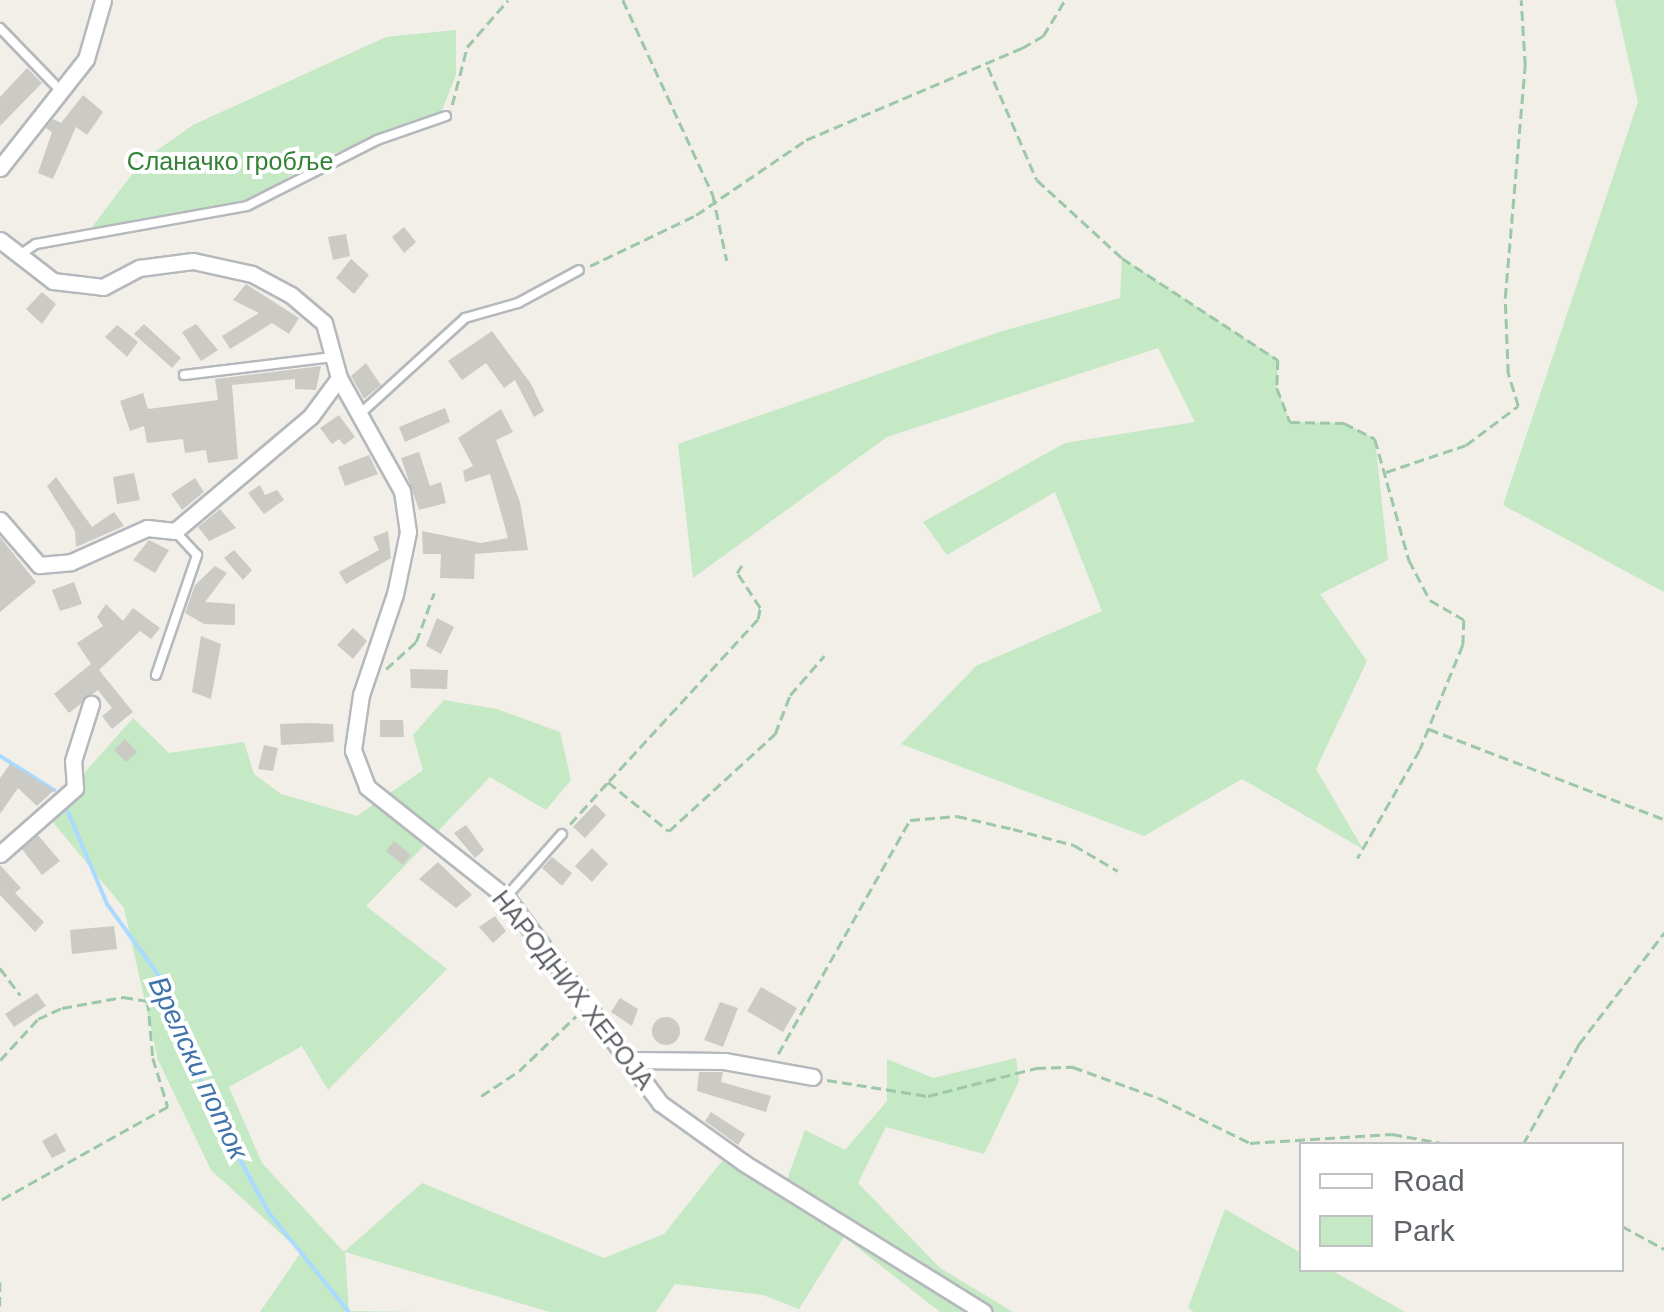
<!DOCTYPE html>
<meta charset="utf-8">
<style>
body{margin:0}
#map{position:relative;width:1664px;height:1312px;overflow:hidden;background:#f1efe8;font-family:Arial,sans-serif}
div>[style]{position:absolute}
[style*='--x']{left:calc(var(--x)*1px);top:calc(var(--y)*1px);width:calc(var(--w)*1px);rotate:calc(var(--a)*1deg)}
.green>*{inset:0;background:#c5e8c5}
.stream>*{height:4px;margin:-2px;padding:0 2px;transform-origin:2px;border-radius:2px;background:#aadaff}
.building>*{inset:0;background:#cccac5}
.round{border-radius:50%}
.path>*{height:2.5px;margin-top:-1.25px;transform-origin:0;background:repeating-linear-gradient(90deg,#9cc7a9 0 10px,transparent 0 15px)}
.roads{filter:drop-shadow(2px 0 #b5b8bc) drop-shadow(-2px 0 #b5b8bc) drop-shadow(0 2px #b5b8bc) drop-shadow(0 -2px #b5b8bc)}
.service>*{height:8px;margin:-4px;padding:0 4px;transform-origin:4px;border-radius:4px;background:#fff}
.minor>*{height:15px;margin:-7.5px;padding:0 7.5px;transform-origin:7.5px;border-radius:7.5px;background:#fff}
span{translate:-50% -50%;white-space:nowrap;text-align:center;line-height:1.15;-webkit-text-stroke:8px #fff;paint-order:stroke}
.park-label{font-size:25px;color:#348238}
.street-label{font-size:25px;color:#5f6368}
.water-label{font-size:28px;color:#4174aa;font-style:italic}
.legend{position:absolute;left:1299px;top:1142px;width:325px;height:130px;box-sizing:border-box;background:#fff;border:2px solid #bfc1c3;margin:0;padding:12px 18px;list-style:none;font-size:30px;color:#5f6368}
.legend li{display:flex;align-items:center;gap:20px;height:50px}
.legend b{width:50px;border:2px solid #bfc1c3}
</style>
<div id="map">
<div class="green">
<i style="clip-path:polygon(1615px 0,1664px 0,1664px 592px,1503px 505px,1638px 102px)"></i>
<i style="clip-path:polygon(456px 30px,456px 75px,440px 115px,312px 161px,247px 206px,173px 224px,92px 227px,142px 161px,193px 125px,386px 37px)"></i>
<i style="clip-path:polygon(1122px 258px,1278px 360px,1277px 388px,1290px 422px,1344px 423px,1375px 439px,1388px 560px,1320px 594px,1367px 661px,1316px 769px,1363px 849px,1242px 779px,1144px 836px,901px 744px,976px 666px,1102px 611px,1055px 492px,947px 555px,923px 522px,1065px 443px,1195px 422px,1158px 348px,887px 437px,693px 578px,678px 444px,999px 332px,1120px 298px)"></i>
<i style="clip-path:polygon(444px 700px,497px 709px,560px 732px,571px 780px,546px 810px,490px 777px,366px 906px,447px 969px,328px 1090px,302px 1046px,229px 1087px,262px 1163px,344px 1252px,422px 1183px,604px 1258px,664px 1234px,722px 1161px,785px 1185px,805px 1130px,845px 1150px,887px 1101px,887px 1059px,933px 1078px,1016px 1058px,1019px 1081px,984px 1154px,886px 1127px,858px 1183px,940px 1268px,1013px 1312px,940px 1312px,844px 1237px,799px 1309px,763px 1295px,675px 1284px,656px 1312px,550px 1312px,345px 1252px,349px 1311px,416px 1312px,260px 1312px,301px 1252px,211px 1170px,158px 1060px,124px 908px,47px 815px,133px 718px,169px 753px,244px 742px,254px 774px,281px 794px,357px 816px,423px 770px,413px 735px)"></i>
<i style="clip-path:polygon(1225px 1209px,1301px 1253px,1302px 1270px,1331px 1270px,1405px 1312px,1194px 1312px,1188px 1308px)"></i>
</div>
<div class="stream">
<i style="--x:0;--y:756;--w:64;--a:32.2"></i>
<i style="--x:68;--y:812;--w:100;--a:67"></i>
<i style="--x:107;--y:904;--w:102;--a:54.1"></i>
<i style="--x:167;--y:987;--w:123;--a:70.1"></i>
<i style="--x:209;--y:1103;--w:125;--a:61.4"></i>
<i style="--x:269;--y:1213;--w:127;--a:51.1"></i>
</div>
<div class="building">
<i style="clip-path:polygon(27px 68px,42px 83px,0 126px,0 97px)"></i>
<i style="clip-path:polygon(83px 95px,103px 112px,87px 135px,76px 127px,53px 179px,38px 173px,52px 132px,46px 128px,53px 119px,61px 123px)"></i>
<i style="clip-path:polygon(404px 227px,416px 242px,404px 253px,392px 237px)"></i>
<i style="clip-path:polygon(346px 234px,350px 256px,333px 260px,328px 237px)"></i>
<i style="clip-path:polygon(351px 259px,369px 275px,354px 294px,336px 278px)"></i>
<i style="clip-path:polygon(246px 284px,299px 318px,289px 334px,272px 323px,230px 349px,222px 336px,259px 313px,233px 300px)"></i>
<i style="clip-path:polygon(42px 292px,56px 304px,42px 324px,26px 309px)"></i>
<i style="clip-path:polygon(144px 324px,181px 358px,172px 368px,134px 334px)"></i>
<i style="clip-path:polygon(196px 324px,218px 350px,201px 361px,182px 332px)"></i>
<i style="clip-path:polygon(117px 325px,138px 342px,127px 357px,105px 337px)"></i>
<i style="clip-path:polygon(492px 331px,531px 384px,544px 411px,534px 417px,515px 380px,504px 388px,486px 363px,462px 380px,448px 361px)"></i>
<i style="clip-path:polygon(366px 363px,381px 385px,364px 399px,351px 376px)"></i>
<i style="clip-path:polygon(321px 366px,316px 390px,295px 389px,295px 379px,232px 385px,238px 459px,208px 463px,206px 450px,185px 453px,183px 439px,147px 443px,144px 426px,130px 431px,120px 401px,143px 393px,148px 409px,218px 400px,215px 379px)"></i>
<i style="clip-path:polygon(445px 408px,450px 422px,405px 442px,399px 427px)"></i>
<i style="clip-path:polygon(501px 409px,513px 432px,496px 440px,520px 502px,528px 550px,475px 554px,474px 579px,440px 578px,441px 554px,423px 554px,422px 531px,481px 543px,508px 538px,490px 474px,465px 482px,463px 471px,473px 466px,458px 438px)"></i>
<i style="clip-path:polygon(339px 415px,355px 437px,344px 445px,339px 439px,332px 444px,320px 428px)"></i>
<i style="clip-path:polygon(419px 452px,430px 486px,441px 482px,446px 503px,419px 510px,401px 458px)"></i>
<i style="clip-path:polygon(369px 455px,378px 474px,345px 486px,338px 467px)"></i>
<i style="clip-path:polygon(134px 473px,140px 500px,117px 504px,113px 477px)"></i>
<i style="clip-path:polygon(56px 477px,92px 527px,114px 512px,124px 526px,76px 547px,75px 531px,47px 486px)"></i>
<i style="clip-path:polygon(195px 478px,204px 492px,182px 510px,171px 494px)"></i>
<i style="clip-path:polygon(260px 485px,265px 495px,277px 490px,284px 500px,264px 514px,248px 493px)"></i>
<i style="clip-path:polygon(220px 509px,236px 528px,209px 541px,198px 527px)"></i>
<i style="clip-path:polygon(388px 531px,391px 558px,346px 584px,339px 572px,379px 550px,373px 537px)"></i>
<i style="clip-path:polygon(0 537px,36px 582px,0 612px)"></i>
<i style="clip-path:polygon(149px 540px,169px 550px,155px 573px,133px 560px)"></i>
<i style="clip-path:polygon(234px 550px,252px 570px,243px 580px,224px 558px)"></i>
<i style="clip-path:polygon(215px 566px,227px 573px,205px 602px,235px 604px,235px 625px,204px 624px,185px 613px,195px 585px)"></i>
<i style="clip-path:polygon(74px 582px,82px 604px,60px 611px,52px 590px)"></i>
<i style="clip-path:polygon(106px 604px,123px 621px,133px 608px,160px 628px,151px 639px,140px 631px,99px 670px,133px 712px,112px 729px,102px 716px,112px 708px,98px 690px,69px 713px,54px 694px,91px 664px,77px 643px,103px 626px,97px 617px)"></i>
<i style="clip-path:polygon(437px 618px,454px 627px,441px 654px,426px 646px)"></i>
<i style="clip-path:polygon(353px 628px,367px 641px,353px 659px,337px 645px)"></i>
<i style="clip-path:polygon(201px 636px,221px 644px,211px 699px,192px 692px)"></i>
<i style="clip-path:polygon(410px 669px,448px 670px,447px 689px,411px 688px)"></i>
<i style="clip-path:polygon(380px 720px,403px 720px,404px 737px,380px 737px)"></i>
<i style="clip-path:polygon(309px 723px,333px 724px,334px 742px,281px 745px,280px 724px)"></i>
<i style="clip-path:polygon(125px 739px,137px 752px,126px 762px,114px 750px)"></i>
<i style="clip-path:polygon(264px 745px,278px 748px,273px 771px,258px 769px)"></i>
<i style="clip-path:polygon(10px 764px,54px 790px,37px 806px,18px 788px,0 814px,0 778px)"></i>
<i style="clip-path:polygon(595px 804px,606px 815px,585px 838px,573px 827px)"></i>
<i style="clip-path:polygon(466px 825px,484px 850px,475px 858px,454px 833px)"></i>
<i style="clip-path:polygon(38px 835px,60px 861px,42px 875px,22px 849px)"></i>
<i style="clip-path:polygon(394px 841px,411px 855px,403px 865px,386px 851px)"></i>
<i style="clip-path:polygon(592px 848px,608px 864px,592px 882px,575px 866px)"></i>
<i style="clip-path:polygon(552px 857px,572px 873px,562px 886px,542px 868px)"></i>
<i style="clip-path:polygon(438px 862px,472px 895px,456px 908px,419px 879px)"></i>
<i style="clip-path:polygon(0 865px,21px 888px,15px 893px,44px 922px,35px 932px,0 895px)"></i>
<i style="clip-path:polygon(495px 916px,506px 931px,493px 943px,479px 927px)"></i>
<i style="clip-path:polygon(114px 926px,117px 949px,72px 954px,70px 930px)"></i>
<i style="clip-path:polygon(761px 987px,797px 1008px,783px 1032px,747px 1011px)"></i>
<i style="clip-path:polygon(37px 993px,46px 1006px,14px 1027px,5px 1014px)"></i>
<i style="clip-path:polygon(620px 998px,638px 1009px,632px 1026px,611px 1012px)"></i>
<i style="clip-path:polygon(720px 1002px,738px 1008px,723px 1047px,704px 1040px)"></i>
<i class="round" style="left:652px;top:1017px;width:28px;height:28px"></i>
<i style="clip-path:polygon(699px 1072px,723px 1072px,721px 1082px,771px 1096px,766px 1112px,697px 1091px)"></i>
<i style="clip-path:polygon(711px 1112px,745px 1134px,738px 1145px,705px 1121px)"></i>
<i style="clip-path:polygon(56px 1133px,66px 1151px,52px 1158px,42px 1141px)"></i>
</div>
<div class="path">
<i style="--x:623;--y:0;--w:215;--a:65.2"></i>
<i style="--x:713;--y:195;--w:67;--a:78"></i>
<i style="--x:988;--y:67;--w:123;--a:66.6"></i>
<i style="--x:1037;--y:180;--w:115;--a:42.5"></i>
<i style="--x:1122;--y:258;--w:186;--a:33.2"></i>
<i style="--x:1278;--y:360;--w:28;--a:92"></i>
<i style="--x:1277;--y:388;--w:36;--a:69"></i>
<i style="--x:1290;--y:422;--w:54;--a:1.1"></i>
<i style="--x:1344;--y:423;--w:35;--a:27"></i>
<i style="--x:1375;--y:439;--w:126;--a:74.3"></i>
<i style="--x:1409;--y:560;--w:45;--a:62.3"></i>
<i style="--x:1430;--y:600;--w:39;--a:30"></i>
<i style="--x:1464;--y:620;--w:25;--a:92"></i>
<i style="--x:1463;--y:645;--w:113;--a:112.3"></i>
<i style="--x:1420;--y:750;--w:125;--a:119.9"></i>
<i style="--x:452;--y:105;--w:60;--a:-75.5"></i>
<i style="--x:467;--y:47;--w:62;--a:-48.9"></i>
<i style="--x:590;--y:266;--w:118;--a:-25.7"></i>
<i style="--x:696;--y:215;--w:133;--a:-34.3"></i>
<i style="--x:806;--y:140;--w:235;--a:-23.1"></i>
<i style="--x:1022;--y:48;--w:24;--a:-30"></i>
<i style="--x:1043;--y:36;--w:42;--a:-58.6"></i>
<i style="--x:1386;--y:472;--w:84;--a:-18.6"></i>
<i style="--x:1466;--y:445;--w:65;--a:-36.9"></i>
<i style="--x:1518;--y:406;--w:34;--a:-107"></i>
<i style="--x:1508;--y:374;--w:76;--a:-92.3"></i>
<i style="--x:1505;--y:298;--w:233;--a:-85.1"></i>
<i style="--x:1525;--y:66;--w:66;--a:-93.5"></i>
<i style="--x:386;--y:669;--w:40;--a:-42"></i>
<i style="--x:416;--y:642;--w:52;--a:-69.8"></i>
<i style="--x:1429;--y:729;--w:252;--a:21"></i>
<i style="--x:609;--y:781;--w:220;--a:-47.4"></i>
<i style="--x:758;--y:619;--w:11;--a:-80"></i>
<i style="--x:760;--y:608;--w:42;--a:-123.3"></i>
<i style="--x:737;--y:573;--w:9;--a:-58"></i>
<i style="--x:570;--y:824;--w:57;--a:-47.9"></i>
<i style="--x:608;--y:782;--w:78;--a:38.8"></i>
<i style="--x:669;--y:831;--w:144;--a:-42.5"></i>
<i style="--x:775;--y:734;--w:42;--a:-69"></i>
<i style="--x:790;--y:695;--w:52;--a:-48.9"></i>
<i style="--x:0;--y:968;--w:34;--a:53"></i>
<i style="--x:778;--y:1054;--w:269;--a:-60.6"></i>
<i style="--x:910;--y:820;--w:47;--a:-4.9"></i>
<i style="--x:957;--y:816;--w:57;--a:13.1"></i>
<i style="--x:1013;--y:829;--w:63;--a:14.7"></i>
<i style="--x:1074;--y:845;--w:51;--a:30.6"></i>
<i style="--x:0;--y:1060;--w:56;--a:-47.2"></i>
<i style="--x:38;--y:1019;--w:26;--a:-25"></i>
<i style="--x:62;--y:1008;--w:62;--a:-10.2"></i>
<i style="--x:123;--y:997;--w:25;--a:9"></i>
<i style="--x:148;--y:1001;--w:57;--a:85"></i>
<i style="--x:153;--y:1058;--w:51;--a:73"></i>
<i style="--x:168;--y:1107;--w:193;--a:150.8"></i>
<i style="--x:827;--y:1080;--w:102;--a:9"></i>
<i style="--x:928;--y:1096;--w:112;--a:-14.5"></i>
<i style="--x:1036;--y:1068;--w:37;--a:-2"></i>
<i style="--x:1073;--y:1067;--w:91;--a:19.8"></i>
<i style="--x:1159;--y:1098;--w:102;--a:26.3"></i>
<i style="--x:1250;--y:1143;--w:142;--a:-3.6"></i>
<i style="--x:1392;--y:1134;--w:56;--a:10.3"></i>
<i style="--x:481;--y:1096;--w:45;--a:-33.3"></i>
<i style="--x:519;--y:1071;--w:79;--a:-44"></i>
<i style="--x:1523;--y:1144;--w:115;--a:-60.8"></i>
<i style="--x:1579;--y:1044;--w:140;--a:-52.6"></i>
<i style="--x:1622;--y:1226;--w:48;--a:28.7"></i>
<i style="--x:0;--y:1282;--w:24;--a:90"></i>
</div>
<div class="roads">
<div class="service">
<i style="--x:0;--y:28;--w:85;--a:46"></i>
<i style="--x:21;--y:254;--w:18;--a:-34"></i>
<i style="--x:36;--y:244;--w:214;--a:-10.2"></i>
<i style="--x:247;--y:206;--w:146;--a:-26.9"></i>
<i style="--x:377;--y:140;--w:73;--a:-19.2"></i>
<i style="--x:184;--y:375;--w:150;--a:-6.9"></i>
<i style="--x:361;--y:413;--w:141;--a:-42.4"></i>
<i style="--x:465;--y:318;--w:55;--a:-15.8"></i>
<i style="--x:518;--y:303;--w:69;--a:-28.4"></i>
<i style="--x:156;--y:675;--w:127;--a:-71.1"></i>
<i style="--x:197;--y:555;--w:33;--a:-133"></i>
<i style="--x:506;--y:897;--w:84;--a:-48.4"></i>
</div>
<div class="minor">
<i style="--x:0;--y:168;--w:139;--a:-51.7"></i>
<i style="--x:86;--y:59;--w:61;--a:-73.9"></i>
<i style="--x:0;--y:240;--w:67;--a:37.7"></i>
<i style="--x:53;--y:281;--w:50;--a:6.8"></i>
<i style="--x:103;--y:287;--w:41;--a:-27.8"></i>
<i style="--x:139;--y:268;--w:54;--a:-7.4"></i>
<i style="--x:193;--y:261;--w:60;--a:12.4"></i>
<i style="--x:252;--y:274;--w:44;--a:28.3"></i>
<i style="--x:291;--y:295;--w:43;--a:40.3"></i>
<i style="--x:324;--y:323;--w:57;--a:74.7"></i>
<i style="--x:339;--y:378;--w:129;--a:60.9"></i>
<i style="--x:402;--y:491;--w:41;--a:81.7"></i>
<i style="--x:408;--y:532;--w:63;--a:101.8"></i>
<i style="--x:395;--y:594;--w:107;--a:108.6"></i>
<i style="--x:361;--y:695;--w:56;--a:98.3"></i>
<i style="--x:353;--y:750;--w:40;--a:69"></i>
<i style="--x:367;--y:787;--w:177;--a:38.4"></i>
<i style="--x:506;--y:897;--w:257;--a:53.2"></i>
<i style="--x:660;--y:1103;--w:103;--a:35.5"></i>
<i style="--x:744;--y:1163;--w:282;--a:31.9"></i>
<i style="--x:0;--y:520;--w:60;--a:49.1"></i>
<i style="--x:39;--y:565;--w:32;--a:-5"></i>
<i style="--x:71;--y:562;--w:83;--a:-24.1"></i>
<i style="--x:147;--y:528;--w:28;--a:6"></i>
<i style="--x:175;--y:531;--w:178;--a:-40.2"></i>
<i style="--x:311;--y:416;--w:47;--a:-53.6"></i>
<i style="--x:0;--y:854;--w:100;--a:-41.3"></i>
<i style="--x:75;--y:788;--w:27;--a:-94"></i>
<i style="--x:73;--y:761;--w:60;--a:-72.5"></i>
<i style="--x:630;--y:1060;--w:94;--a:0.6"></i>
<i style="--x:724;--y:1061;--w:90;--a:10.2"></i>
</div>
</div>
<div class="park-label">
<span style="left:230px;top:161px">Сланачко гробље</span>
</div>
<div class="street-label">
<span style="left:573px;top:990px;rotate:52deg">НАРОДНИХ ХЕРОЈА</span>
</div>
<div class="water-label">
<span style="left:198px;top:1068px;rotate:65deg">Врелски поток</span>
</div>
<ul class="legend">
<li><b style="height:12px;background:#fff"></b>Road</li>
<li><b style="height:28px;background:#c5e8c5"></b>Park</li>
</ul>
</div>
